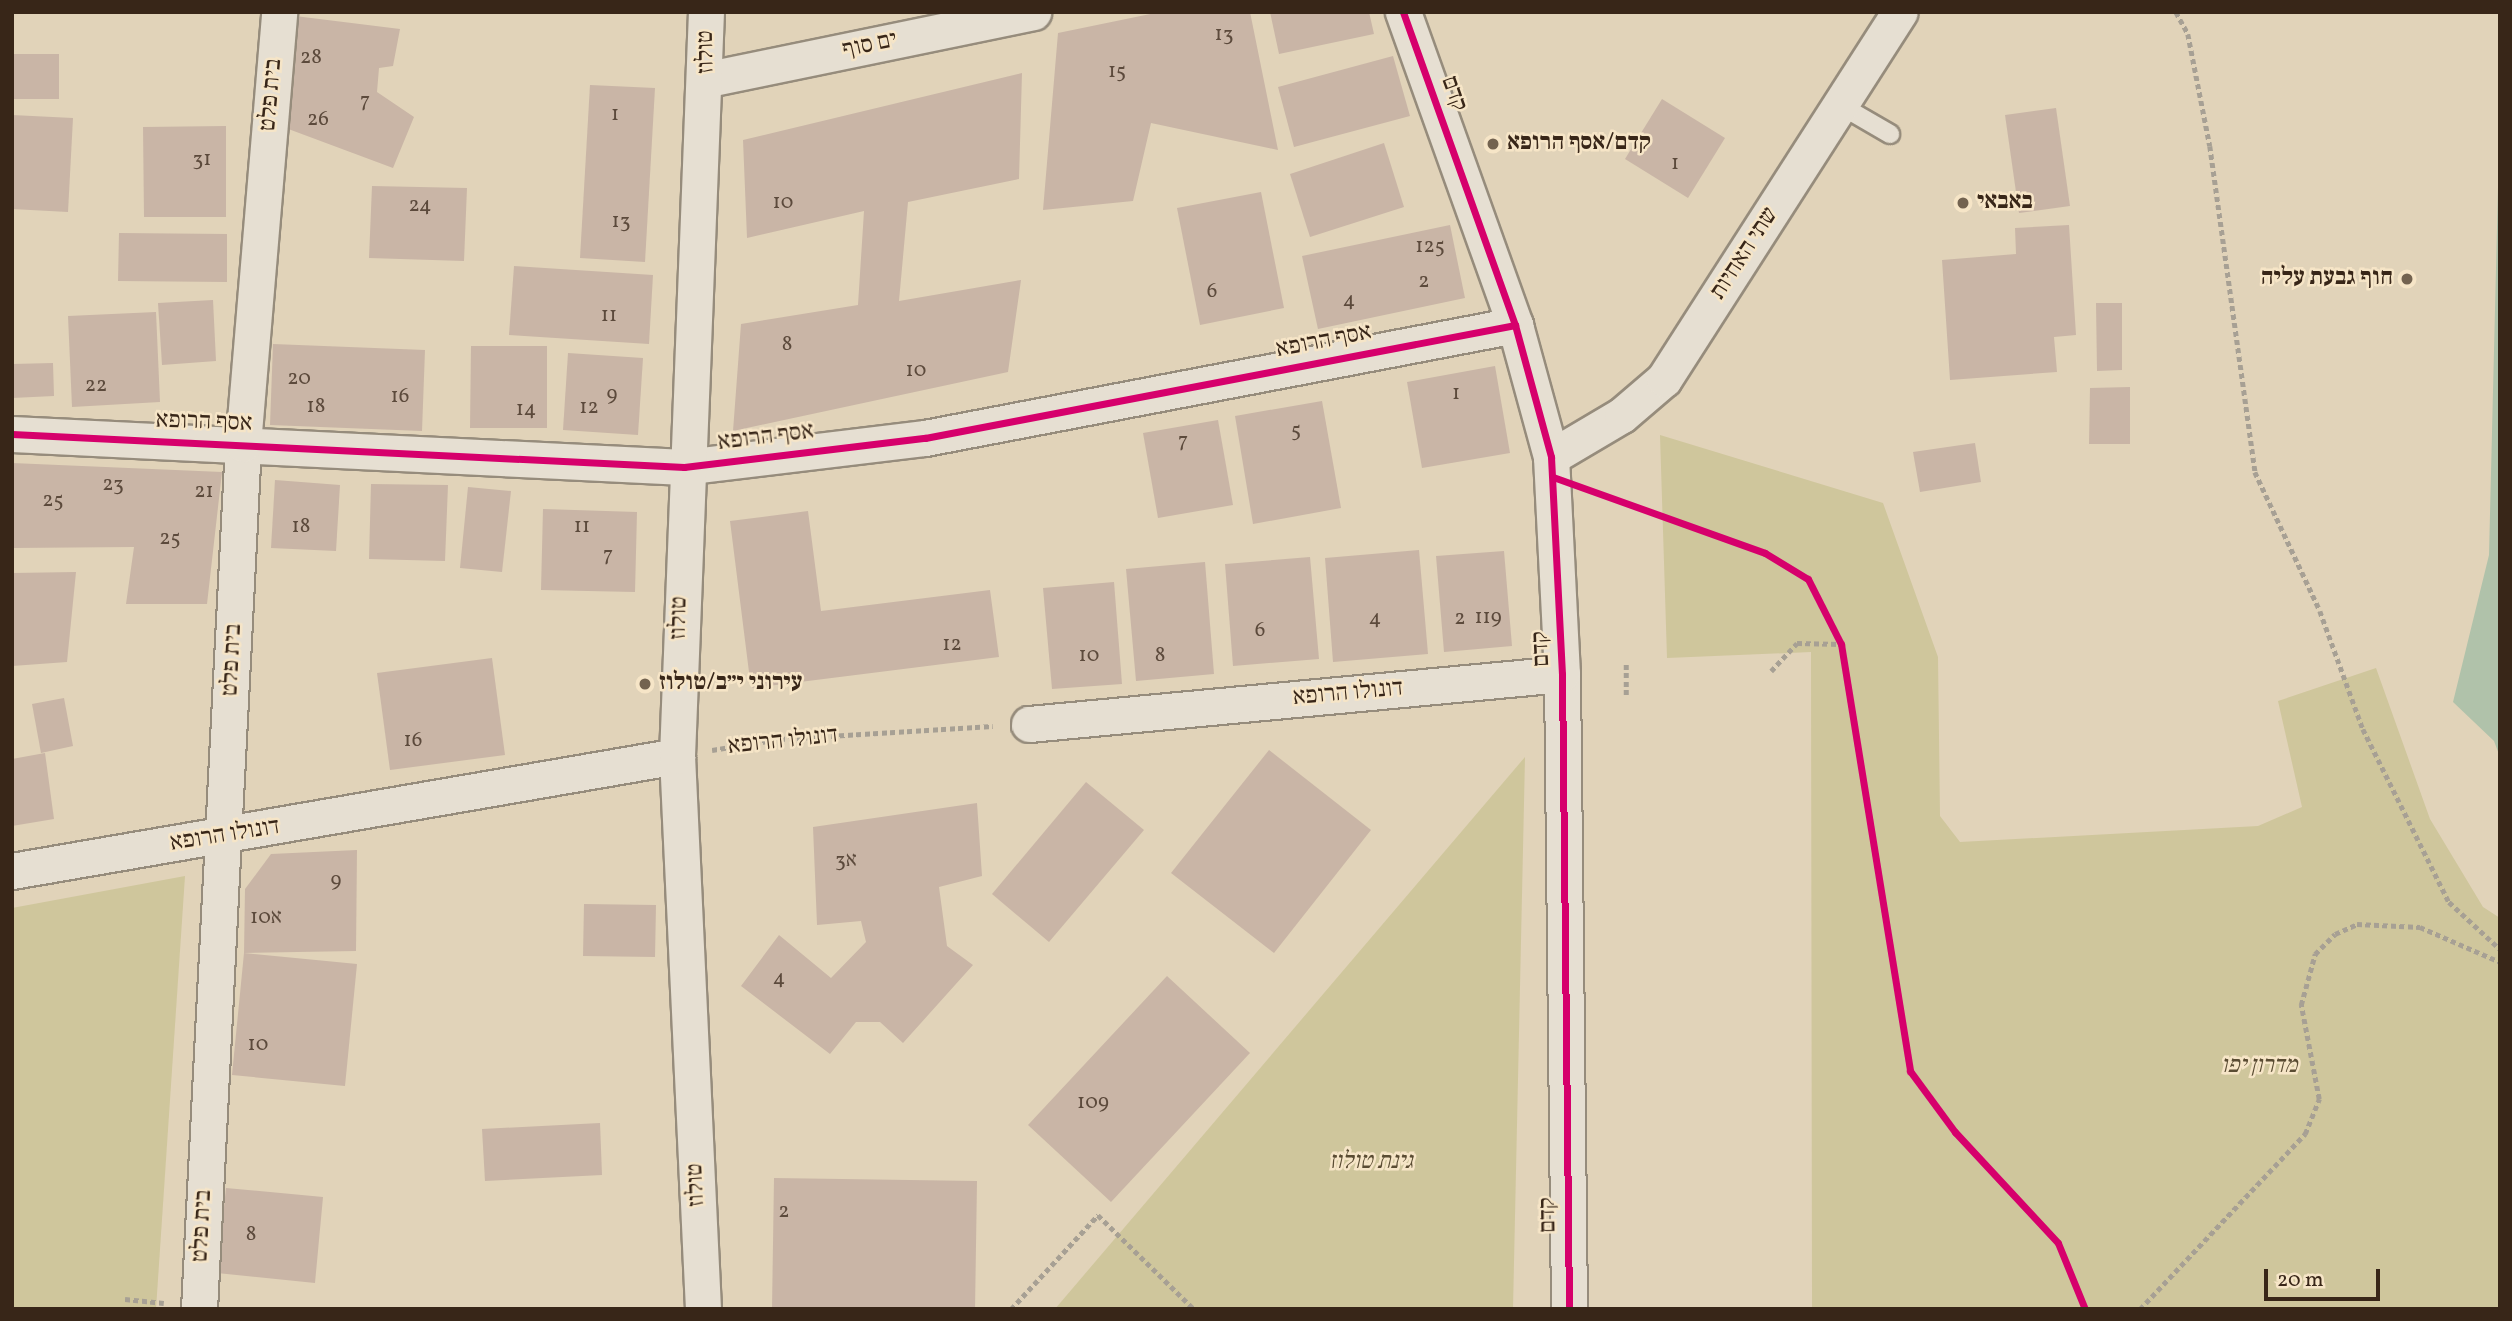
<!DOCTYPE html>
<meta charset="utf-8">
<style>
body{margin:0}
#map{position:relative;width:2512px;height:1321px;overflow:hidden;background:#e1d3b9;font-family:Vollkorn,"Frank Ruhl Libre",serif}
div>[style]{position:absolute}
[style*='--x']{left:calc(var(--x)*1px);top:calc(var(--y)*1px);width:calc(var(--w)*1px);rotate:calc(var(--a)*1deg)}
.green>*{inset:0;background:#cfc69c}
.water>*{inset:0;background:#b0c2aa}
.building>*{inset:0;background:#c9b5a6}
.path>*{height:4.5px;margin-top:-2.25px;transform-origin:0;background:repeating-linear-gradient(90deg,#a7a094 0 5px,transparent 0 8.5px)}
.roads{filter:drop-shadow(2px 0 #968c7c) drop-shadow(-2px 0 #968c7c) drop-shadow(0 2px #968c7c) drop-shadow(0 -2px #968c7c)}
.service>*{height:18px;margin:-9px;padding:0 9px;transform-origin:9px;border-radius:9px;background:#e6dfd2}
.minor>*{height:35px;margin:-17.5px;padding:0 17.5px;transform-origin:17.5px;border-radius:17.5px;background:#e6dfd2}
.cycleway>*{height:7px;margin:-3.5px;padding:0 3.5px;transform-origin:3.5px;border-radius:3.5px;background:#d6006c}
.dots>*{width:19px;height:19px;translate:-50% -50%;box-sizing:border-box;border:4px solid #f6e5c7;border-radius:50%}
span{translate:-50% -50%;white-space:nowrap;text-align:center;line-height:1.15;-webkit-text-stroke:5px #f6e5c7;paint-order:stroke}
.number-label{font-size:21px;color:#5c4a3c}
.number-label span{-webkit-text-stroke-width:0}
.street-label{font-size:24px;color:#382618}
.poi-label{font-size:24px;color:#382618;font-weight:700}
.left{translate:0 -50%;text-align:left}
.right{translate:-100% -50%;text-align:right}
.park-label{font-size:24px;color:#5a4c33;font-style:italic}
.frame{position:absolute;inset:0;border:14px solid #382618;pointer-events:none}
.scale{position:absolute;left:2264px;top:1269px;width:116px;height:32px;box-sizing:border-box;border:4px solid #382618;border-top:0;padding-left:9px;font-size:21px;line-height:24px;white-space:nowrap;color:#382618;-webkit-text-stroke:5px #f6e5c7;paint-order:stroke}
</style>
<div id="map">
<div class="green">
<i style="clip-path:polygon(1660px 435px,1883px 503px,1938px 657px,1940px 816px,1960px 842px,2258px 826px,2302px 807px,2278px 701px,2376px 668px,2430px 819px,2483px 907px,2500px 918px,2500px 1309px,1812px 1309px,1811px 652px,1667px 658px)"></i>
<i style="clip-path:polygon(1525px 757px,1513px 1309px,1055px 1309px)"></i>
<i style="clip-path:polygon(185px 876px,156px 1309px,12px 1309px,12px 908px)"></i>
</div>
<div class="water">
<i style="clip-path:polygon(2500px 105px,2500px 757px,2494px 741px,2453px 702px,2489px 555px)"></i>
</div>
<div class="building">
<i style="clip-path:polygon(1160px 12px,1250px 12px,1278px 150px,1151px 123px,1133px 201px,1043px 210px,1058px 33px)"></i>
<i style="clip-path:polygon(1270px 12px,1369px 12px,1374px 34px,1279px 54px)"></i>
<i style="clip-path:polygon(295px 16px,400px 29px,393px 66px,379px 68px,377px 92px,414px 117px,393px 168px,283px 127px)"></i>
<i style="clip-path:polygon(12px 54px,59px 54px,59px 99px,12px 99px)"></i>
<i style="clip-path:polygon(1393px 56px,1410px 116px,1294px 147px,1278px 87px)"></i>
<i style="clip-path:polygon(1022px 73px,1019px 179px,908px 202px,899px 301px,1021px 280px,1008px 372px,733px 431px,741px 324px,858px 305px,864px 211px,747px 238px,743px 140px)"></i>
<i style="clip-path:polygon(590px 85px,655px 88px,645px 262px,580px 258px)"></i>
<i style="clip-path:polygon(1662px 99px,1725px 138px,1688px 198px,1625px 159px)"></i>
<i style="clip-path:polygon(2056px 108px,2070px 206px,2019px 213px,2005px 115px)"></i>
<i style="clip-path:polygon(12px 115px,73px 118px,68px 212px,12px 209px)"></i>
<i style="clip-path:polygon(226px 126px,226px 217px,144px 217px,143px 127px)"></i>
<i style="clip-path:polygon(1384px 143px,1404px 207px,1310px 237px,1290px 174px)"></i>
<i style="clip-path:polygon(372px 186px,467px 188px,464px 261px,369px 258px)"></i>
<i style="clip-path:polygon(1261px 192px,1284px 308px,1200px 325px,1177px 208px)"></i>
<i style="clip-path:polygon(1450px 225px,1465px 298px,1318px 329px,1302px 256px)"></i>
<i style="clip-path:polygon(2069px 225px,2076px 335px,2054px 337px,2057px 372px,1950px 380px,1942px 260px,2016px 254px,2015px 228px)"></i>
<i style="clip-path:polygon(119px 233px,227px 234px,227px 282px,118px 281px)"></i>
<i style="clip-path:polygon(514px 266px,653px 275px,649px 344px,509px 335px)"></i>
<i style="clip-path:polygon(213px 300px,216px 361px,162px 365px,158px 303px)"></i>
<i style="clip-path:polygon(2096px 303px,2122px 303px,2122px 370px,2097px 371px)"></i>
<i style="clip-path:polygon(156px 312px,160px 402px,72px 407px,68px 316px)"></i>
<i style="clip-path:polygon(273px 344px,425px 350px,422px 431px,270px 425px)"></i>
<i style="clip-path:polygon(471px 346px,547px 346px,547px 428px,470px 428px)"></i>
<i style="clip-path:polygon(568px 353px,643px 358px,638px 435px,563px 430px)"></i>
<i style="clip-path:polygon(53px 363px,54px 396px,12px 398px,12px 364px)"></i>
<i style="clip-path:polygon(1495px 366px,1510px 453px,1422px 468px,1407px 382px)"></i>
<i style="clip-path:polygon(2130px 387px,2130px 444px,2089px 444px,2090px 388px)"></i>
<i style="clip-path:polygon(1322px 401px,1341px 508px,1253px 524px,1235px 416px)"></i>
<i style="clip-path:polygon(1218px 420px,1233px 505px,1158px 518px,1143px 433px)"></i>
<i style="clip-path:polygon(1975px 443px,1981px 482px,1920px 492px,1913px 452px)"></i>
<i style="clip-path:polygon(12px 463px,222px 472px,207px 604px,126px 604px,134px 547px,12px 548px)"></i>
<i style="clip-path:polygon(275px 480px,340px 485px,336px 551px,271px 548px)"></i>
<i style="clip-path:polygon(371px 484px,448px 485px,445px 561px,369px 559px)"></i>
<i style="clip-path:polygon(468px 487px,511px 491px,502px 572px,460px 568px)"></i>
<i style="clip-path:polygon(543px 509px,637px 512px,635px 592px,541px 590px)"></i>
<i style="clip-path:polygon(808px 511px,821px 611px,990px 590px,999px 657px,751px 688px,730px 521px)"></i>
<i style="clip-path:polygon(1419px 550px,1428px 654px,1333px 662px,1325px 558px)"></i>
<i style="clip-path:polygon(1504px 551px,1512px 646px,1444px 652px,1436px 556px)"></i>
<i style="clip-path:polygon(1310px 557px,1319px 659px,1233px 666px,1225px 564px)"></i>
<i style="clip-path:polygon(1205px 562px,1214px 674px,1136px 681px,1126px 569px)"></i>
<i style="clip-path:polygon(76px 572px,67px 662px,12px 666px,12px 573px)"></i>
<i style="clip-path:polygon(1114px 582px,1122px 684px,1052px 689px,1043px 588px)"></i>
<i style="clip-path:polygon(492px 658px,505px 755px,390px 770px,377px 673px)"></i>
<i style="clip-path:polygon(64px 698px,73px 746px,41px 753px,32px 704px)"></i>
<i style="clip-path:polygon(1269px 750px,1371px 830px,1274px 953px,1171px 873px)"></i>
<i style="clip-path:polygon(45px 753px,54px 819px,12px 826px,12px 759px)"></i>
<i style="clip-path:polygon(1086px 782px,1144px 830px,1049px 942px,992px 894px)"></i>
<i style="clip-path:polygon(977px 803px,982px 876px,939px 887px,947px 946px,973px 965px,903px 1043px,880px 1022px,856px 1022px,830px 1054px,741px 986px,779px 935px,831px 978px,866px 942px,861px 921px,817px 925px,813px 827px)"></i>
<i style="clip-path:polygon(357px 850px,356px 951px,244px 953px,245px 889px,271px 854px)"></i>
<i style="clip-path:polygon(584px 904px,656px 905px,655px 957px,583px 956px)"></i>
<i style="clip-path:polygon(244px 953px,357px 964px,345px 1086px,232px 1075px)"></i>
<i style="clip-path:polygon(1167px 976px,1250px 1053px,1111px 1202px,1028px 1125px)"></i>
<i style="clip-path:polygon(600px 1123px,602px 1175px,485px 1181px,482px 1129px)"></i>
<i style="clip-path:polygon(774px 1178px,977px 1181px,975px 1309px,772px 1309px)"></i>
<i style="clip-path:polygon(226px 1188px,323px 1197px,315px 1283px,217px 1273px)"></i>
</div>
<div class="path">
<i style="--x:2176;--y:12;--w:25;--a:61"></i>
<i style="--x:2188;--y:34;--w:114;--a:78.9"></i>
<i style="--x:2210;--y:146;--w:329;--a:82.1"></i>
<i style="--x:2255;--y:472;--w:153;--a:64.9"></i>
<i style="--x:2320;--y:611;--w:126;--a:70"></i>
<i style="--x:2363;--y:729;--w:193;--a:63.6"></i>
<i style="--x:2449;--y:902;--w:69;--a:42.7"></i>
<i style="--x:1771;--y:671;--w:38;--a:-47"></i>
<i style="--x:1797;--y:643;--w:44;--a:1.3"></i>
<i style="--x:1626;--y:695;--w:34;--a:-90"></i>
<i style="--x:712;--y:750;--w:69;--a:-9.2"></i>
<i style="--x:780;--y:739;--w:213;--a:-3.5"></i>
<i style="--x:125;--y:1299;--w:39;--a:6"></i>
<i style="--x:1011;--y:1309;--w:128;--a:-47.2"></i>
<i style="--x:1098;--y:1215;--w:134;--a:44.4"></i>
<i style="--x:2140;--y:1309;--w:241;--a:-46.7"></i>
<i style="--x:2305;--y:1134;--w:38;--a:-68"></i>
<i style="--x:2319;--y:1099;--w:96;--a:-100.8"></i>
<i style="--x:2301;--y:1005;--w:53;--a:-74.6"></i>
<i style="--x:2315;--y:954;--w:28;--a:-45"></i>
<i style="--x:2335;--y:934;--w:24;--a:-24"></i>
<i style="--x:2357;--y:924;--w:63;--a:2.7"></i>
<i style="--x:2420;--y:927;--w:87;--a:23.6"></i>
</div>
<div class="roads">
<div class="service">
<i style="--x:1840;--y:105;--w:58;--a:30.1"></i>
</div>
<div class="minor">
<i style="--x:1403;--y:12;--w:332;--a:70.3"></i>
<i style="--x:1515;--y:325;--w:137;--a:74.7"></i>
<i style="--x:1551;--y:457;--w:217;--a:87.1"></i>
<i style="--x:1562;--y:674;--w:635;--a:89.37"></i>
<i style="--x:708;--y:79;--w:332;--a:-11.6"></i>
<i style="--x:12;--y:434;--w:673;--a:2.81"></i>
<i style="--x:684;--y:467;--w:243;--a:-6.9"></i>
<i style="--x:925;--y:438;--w:601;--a:-10.84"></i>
<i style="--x:1551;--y:457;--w:82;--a:-30.6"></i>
<i style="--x:1622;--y:415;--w:55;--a:-40.6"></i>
<i style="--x:1664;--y:379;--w:436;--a:-57.3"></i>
<i style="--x:1029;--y:724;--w:535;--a:-5.36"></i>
<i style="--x:12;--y:871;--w:675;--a:-9.81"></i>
<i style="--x:199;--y:1309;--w:866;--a:-87.09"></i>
<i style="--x:243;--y:444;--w:433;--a:-85.2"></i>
<i style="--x:703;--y:1309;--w:554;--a:-92.69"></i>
<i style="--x:677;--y:756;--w:745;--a:-87.77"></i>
</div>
</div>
<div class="cycleway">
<i style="--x:1403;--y:12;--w:332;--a:70.3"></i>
<i style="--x:1515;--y:325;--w:137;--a:74.7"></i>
<i style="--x:1551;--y:457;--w:217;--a:87.1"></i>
<i style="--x:1562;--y:674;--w:635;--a:89.37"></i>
<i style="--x:12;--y:434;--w:673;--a:2.81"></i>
<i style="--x:684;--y:467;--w:243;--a:-6.9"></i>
<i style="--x:925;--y:438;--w:601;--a:-10.84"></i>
<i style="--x:1553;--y:477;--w:225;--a:19.7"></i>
<i style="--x:1765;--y:553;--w:50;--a:31.2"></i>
<i style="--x:1808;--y:579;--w:73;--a:63.1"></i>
<i style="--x:1841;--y:644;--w:433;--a:80.8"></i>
<i style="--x:1910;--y:1071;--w:76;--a:53.6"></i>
<i style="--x:1955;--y:1132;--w:151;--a:47.1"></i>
<i style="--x:2058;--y:1243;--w:71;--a:67.8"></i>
</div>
<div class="dots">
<i style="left:1493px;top:144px;background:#736350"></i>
<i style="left:1963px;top:203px;background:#736350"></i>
<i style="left:2407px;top:279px;background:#736350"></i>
<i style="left:645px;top:684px;background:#736350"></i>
</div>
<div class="number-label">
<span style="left:1224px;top:35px">13</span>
<span style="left:311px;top:58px">28</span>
<span style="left:1117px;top:72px">15</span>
<span style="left:365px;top:102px">7</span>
<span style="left:615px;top:115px">1</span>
<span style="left:318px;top:120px">26</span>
<span style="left:202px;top:160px">31</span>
<span style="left:1675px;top:164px">1</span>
<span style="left:783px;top:203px">10</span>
<span style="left:420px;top:206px">24</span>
<span style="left:621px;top:222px">13</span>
<span style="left:1430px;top:247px">125</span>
<span style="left:1424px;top:282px">2</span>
<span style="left:1212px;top:292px">6</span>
<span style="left:1349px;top:301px">4</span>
<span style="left:609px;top:316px">11</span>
<span style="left:787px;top:345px">8</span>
<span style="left:916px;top:371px">10</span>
<span style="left:299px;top:379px">20</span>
<span style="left:96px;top:386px">22</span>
<span style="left:1456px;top:394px">1</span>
<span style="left:612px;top:395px">9</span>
<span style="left:400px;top:397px">16</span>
<span style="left:316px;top:407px">18</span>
<span style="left:589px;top:408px">12</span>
<span style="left:526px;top:410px">14</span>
<span style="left:1296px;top:431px">5</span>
<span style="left:1183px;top:442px">7</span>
<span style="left:113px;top:485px">23</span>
<span style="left:204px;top:492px">21</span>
<span style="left:53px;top:501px">25</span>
<span style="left:301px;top:527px">18</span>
<span style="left:582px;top:527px">11</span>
<span style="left:170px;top:539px">25</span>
<span style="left:608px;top:556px">7</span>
<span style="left:1488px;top:618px">119</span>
<span style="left:1375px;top:619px">4</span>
<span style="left:1460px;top:619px">2</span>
<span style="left:1260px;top:631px">6</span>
<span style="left:952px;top:645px">12</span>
<span style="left:1089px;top:656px">10</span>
<span style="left:1160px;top:656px">8</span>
<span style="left:413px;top:741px">16</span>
<span style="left:846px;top:861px">3א</span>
<span style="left:336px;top:881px">9</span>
<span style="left:266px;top:918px">10א</span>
<span style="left:779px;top:979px">4</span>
<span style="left:258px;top:1045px">10</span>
<span style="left:1093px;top:1103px">109</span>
<span style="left:784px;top:1212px">2</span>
<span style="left:251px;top:1235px">8</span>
</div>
<div class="street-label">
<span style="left:870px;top:46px;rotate:-12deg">ים סוף</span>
<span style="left:707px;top:52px;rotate:-91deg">טולוז</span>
<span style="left:1453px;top:94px;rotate:70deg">קדם</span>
<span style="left:272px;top:95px;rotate:-85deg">בית פלט</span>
<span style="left:1745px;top:254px;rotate:-57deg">שתי האחיות</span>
<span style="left:1324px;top:342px;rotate:-11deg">אסף הרופא</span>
<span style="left:204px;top:423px;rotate:2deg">אסף הרופא</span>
<span style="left:766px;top:438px;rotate:-7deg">אסף הרופא</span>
<span style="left:680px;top:618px;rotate:-89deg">טולוז</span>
<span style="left:1542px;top:649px;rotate:-93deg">קדם</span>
<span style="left:233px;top:660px;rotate:-87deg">בית פלט</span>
<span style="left:1348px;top:694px;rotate:-5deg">דונולו הרופא</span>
<span style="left:783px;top:742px;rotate:-6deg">דונולו הרופא</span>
<span style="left:225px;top:836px;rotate:-9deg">דונולו הרופא</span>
<span style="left:697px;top:1185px;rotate:-93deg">טולוז</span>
<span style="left:1549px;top:1215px;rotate:-91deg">קדם</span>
<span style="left:203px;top:1226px;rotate:-87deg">בית פלט</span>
</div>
<div class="poi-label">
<span class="left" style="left:1507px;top:144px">קדם/אסף הרופא</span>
<span class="left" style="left:1977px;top:203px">באבאי</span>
<span class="right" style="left:2393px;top:279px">חוף גבעת עליה</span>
<span class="left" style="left:659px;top:684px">עירוני י״ב/טולוז</span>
</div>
<div class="park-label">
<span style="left:2259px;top:1067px">מדרון יפו</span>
<span style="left:1371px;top:1163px">גינת טולוז</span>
</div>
<div class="frame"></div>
<div class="scale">20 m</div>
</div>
